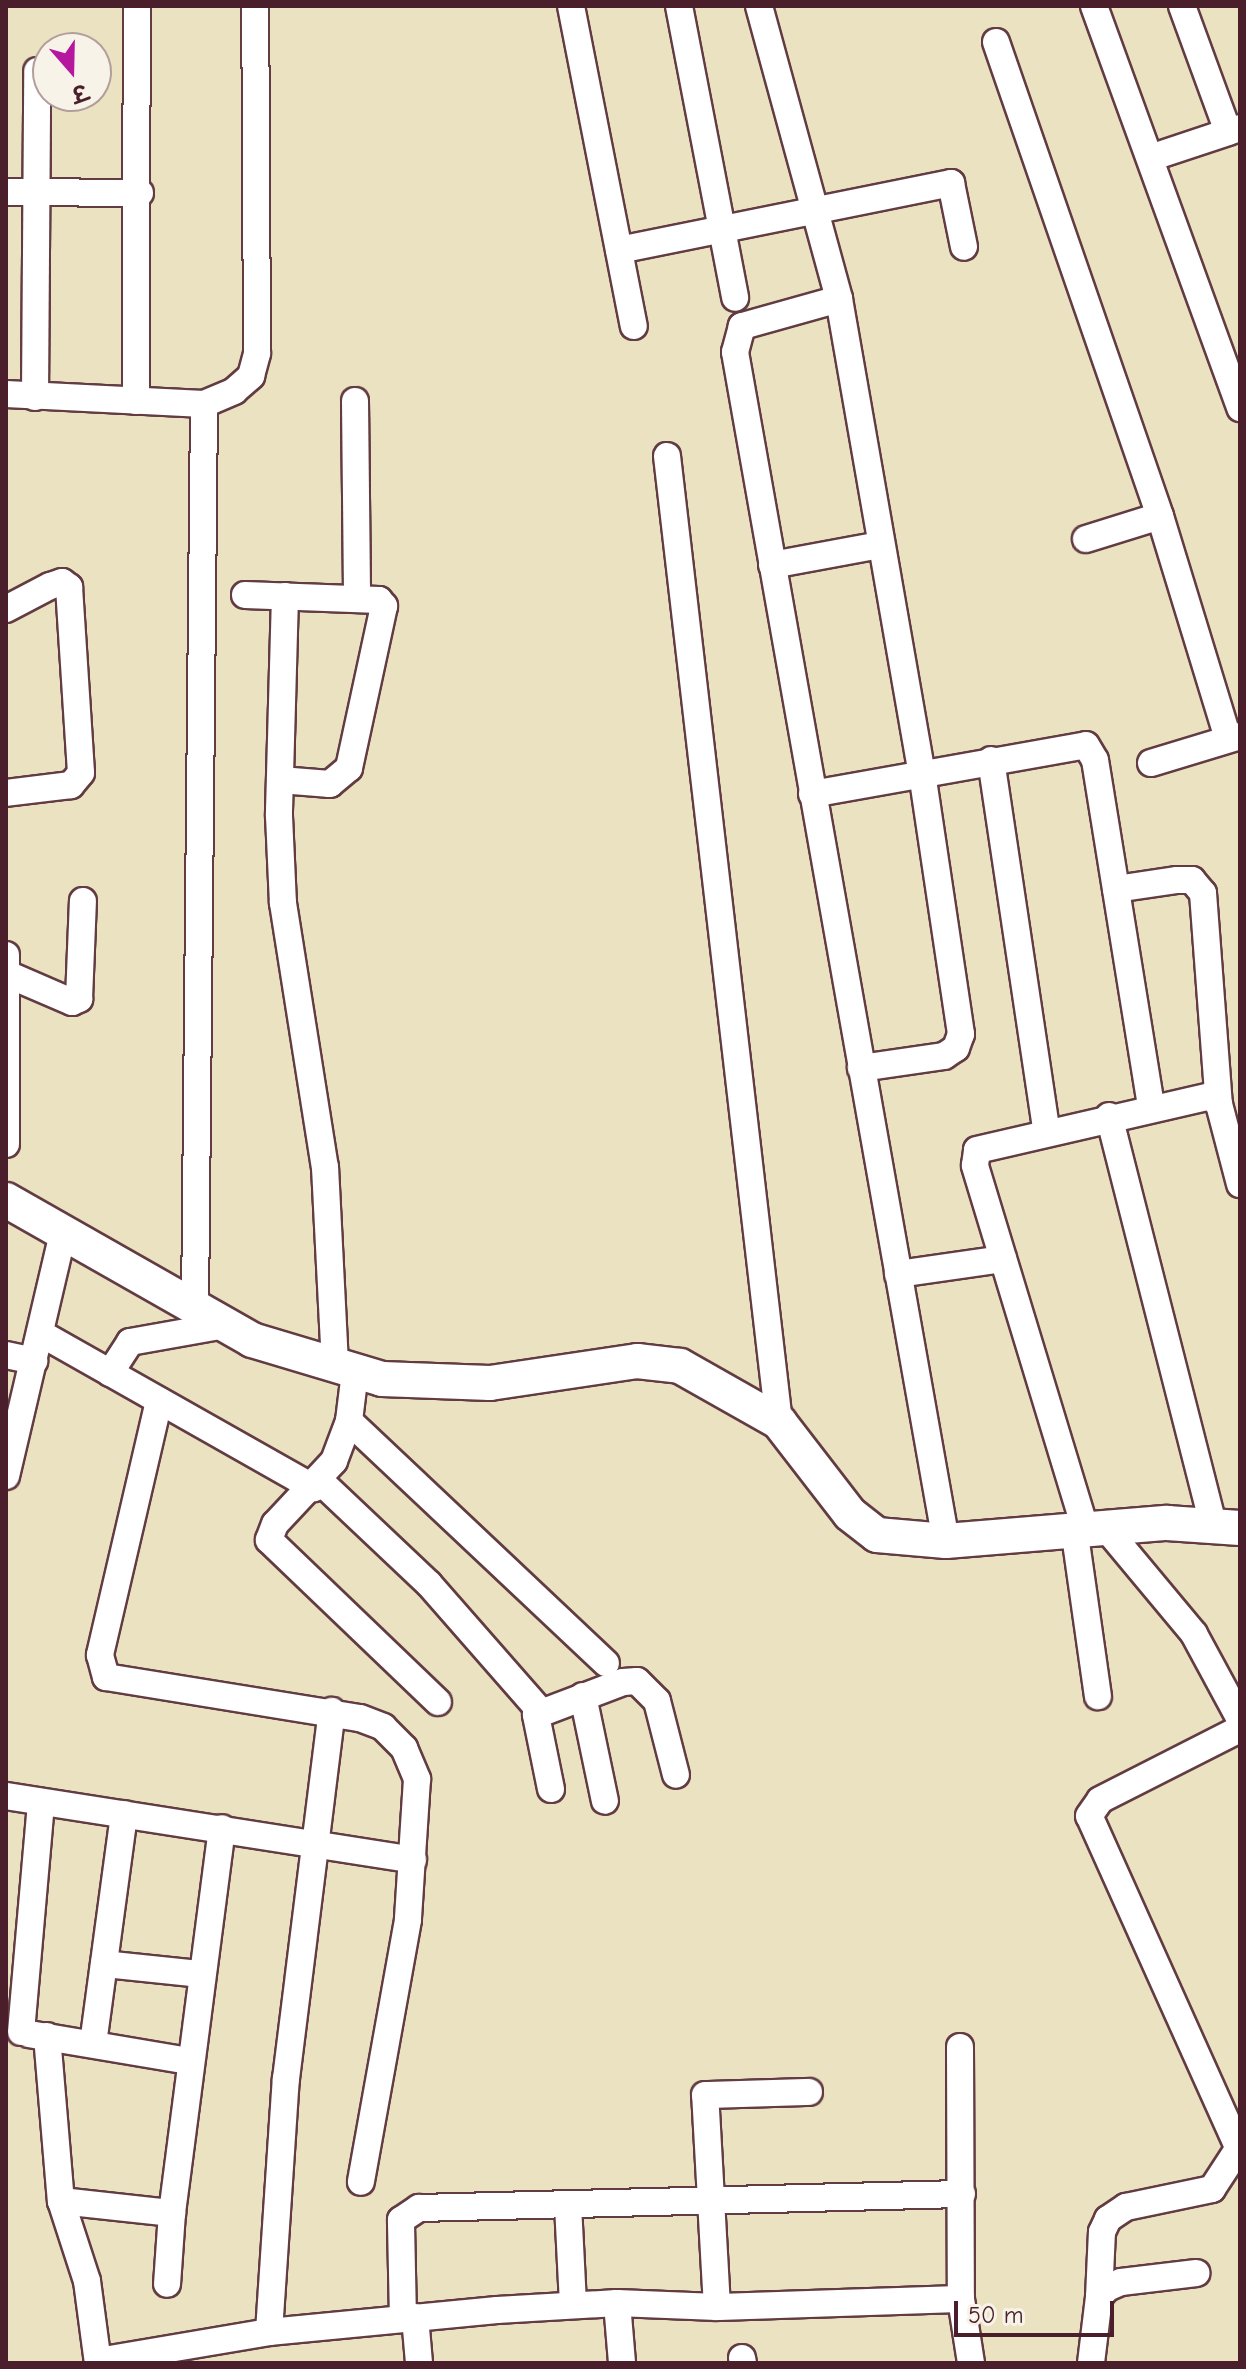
<!DOCTYPE html>
<meta charset="utf-8">
<style>
body{margin:0}
#map{position:relative;width:1246px;height:2369px;overflow:hidden;background:#ebe2c1;font-family:"Comic Neue","Playpen Sans Deva",sans-serif}
div>[style]{position:absolute}
[style*='--x']{left:calc(var(--x)*1px);top:calc(var(--y)*1px);width:calc(var(--w)*1px);rotate:calc(var(--a)*1deg)}
.roads{filter:drop-shadow(2px 0 #623c42) drop-shadow(-2px 0 #623c42) drop-shadow(0 2px #623c42) drop-shadow(0 -2px #623c42)}
.minor>*{height:26px;margin:-13px;padding:0 13px;transform-origin:13px;border-radius:13px;background:#fff}
.major>*{height:34px;margin:-17px;padding:0 17px;transform-origin:17px;border-radius:17px;background:#fff}
span{translate:-50% -50%;white-space:nowrap;text-align:center;line-height:1.15;-webkit-text-stroke:7px #f7f3e8;paint-order:stroke}
.frame{position:absolute;inset:0;border:8px solid #4a1f2b;pointer-events:none}
.north{position:absolute;left:32px;top:32px;width:80px;height:80px;box-sizing:border-box;background:#f7f3e8;border:2px solid #b29e9c;border-radius:50%;rotate:160deg;font-size:22px;font-weight:700;line-height:32px;text-align:center;color:#4a1f2b}
.north::after{content:'';display:block;margin:auto;width:28px;height:36px;background:#b5179e;clip-path:polygon(50% 0,100% 100%,50% 72%,0 100%)}
.scale{position:absolute;left:954px;top:2301px;width:160px;height:36px;box-sizing:border-box;border:4px solid #4a1f2b;border-top:0;padding-left:10px;font-size:24px;line-height:28px;white-space:nowrap;color:#4a1f2b;-webkit-text-stroke:6px #f7f3e8;paint-order:stroke}
</style>
<div id="map">
<div class="roads">
<div class="minor">
<i style="--x:571;--y:6;--w:326;--a:78.9"></i>
<i style="--x:679;--y:6;--w:297;--a:79.1"></i>
<i style="--x:759;--y:6;--w:304;--a:74.7"></i>
<i style="--x:839;--y:299;--w:481;--a:80.1"></i>
<i style="--x:922;--y:773;--w:264;--a:81.5"></i>
<i style="--x:961;--y:1034;--w:15;--a:110"></i>
<i style="--x:956;--y:1048;--w:14;--a:146"></i>
<i style="--x:944;--y:1056;--w:84;--a:171.8"></i>
<i style="--x:1094;--y:6;--w:428;--a:70"></i>
<i style="--x:1182;--y:6;--w:134;--a:69.9"></i>
<i style="--x:996;--y:42;--w:502;--a:70.91"></i>
<i style="--x:1160;--y:516;--w:233;--a:73"></i>
<i style="--x:1150;--y:158;--w:95;--a:-18.4"></i>
<i style="--x:6;--y:192;--w:134;--a:0.4"></i>
<i style="--x:619;--y:250;--w:339;--a:-11.4"></i>
<i style="--x:951;--y:183;--w:65;--a:78.5"></i>
<i style="--x:839;--y:299;--w:101;--a:164.4"></i>
<i style="--x:742;--y:326;--w:27;--a:105"></i>
<i style="--x:735;--y:352;--w:1208;--a:79.94"></i>
<i style="--x:6;--y:394;--w:198;--a:2.9"></i>
<i style="--x:204;--y:404;--w:33;--a:-23"></i>
<i style="--x:234;--y:391;--w:23;--a:-41"></i>
<i style="--x:251;--y:376;--w:24;--a:-75"></i>
<i style="--x:257;--y:353;--w:347;--a:-90.3"></i>
<i style="--x:35;--y:397;--w:326;--a:-89.6"></i>
<i style="--x:136;--y:401;--w:395;--a:-89.9"></i>
<i style="--x:355;--y:401;--w:198;--a:89.4"></i>
<i style="--x:667;--y:456;--w:972;--a:83.39"></i>
<i style="--x:1086;--y:539;--w:77;--a:-17.3"></i>
<i style="--x:772;--y:565;--w:110;--a:-10.5"></i>
<i style="--x:245;--y:595;--w:134;--a:2.1"></i>
<i style="--x:379;--y:600;--w:8;--a:50"></i>
<i style="--x:384;--y:606;--w:166;--a:102.2"></i>
<i style="--x:349;--y:768;--w:25;--a:140"></i>
<i style="--x:330;--y:784;--w:50;--a:-175.4"></i>
<i style="--x:285;--y:596;--w:220;--a:91.6"></i>
<i style="--x:279;--y:816;--w:87;--a:87.4"></i>
<i style="--x:283;--y:903;--w:267;--a:81"></i>
<i style="--x:325;--y:1167;--w:200;--a:87.1"></i>
<i style="--x:6;--y:609;--w:50;--a:-27.6"></i>
<i style="--x:50;--y:586;--w:13;--a:-18"></i>
<i style="--x:62;--y:582;--w:9;--a:36"></i>
<i style="--x:69;--y:587;--w:186;--a:86.3"></i>
<i style="--x:81;--y:773;--w:16;--a:130"></i>
<i style="--x:71;--y:785;--w:65;--a:173"></i>
<i style="--x:991;--y:760;--w:374;--a:81.5"></i>
<i style="--x:1151;--y:763;--w:93;--a:-16.9"></i>
<i style="--x:812;--y:794;--w:278;--a:-10.1"></i>
<i style="--x:1086;--y:745;--w:17;--a:59"></i>
<i style="--x:1095;--y:760;--w:351;--a:80.8"></i>
<i style="--x:1116;--y:889;--w:62;--a:-8.4"></i>
<i style="--x:1177;--y:880;--w:15;--a:0"></i>
<i style="--x:1192;--y:880;--w:17;--a:50"></i>
<i style="--x:1203;--y:893;--w:212;--a:85.7"></i>
<i style="--x:6;--y:955;--w:189;--a:90"></i>
<i style="--x:7;--y:974;--w:71;--a:23.3"></i>
<i style="--x:72;--y:1002;--w:8;--a:-23"></i>
<i style="--x:79;--y:999;--w:98;--a:-87.7"></i>
<i style="--x:1109;--y:1116;--w:422;--a:75.7"></i>
<i style="--x:898;--y:1274;--w:106;--a:-8.1"></i>
<i style="--x:195;--y:1309;--w:905;--a:-89.43"></i>
<i style="--x:40;--y:1333;--w:315;--a:29.5"></i>
<i style="--x:6;--y:1355;--w:29;--a:12"></i>
<i style="--x:355;--y:1372;--w:49;--a:97"></i>
<i style="--x:349;--y:1421;--w:43;--a:110.6"></i>
<i style="--x:334;--y:1461;--w:86;--a:133.1"></i>
<i style="--x:275;--y:1524;--w:17;--a:111"></i>
<i style="--x:269;--y:1540;--w:234;--a:43.8"></i>
<i style="--x:110;--y:1373;--w:37;--a:-57"></i>
<i style="--x:130;--y:1342;--w:97;--a:-10.1"></i>
<i style="--x:159;--y:1401;--w:261;--a:103.1"></i>
<i style="--x:100;--y:1655;--w:23;--a:75"></i>
<i style="--x:106;--y:1677;--w:257;--a:9.2"></i>
<i style="--x:360;--y:1718;--w:25;--a:21"></i>
<i style="--x:383;--y:1727;--w:30;--a:45"></i>
<i style="--x:404;--y:1748;--w:34;--a:67"></i>
<i style="--x:417;--y:1779;--w:141;--a:93.7"></i>
<i style="--x:408;--y:1920;--w:266;--a:100.2"></i>
<i style="--x:349;--y:1421;--w:353;--a:43.3"></i>
<i style="--x:6;--y:1476;--w:250;--a:-76.8"></i>
<i style="--x:320;--y:1481;--w:150;--a:43.4"></i>
<i style="--x:429;--y:1584;--w:171;--a:48.8"></i>
<i style="--x:1105;--y:1527;--w:139;--a:50.2"></i>
<i style="--x:1194;--y:1634;--w:97;--a:61.6"></i>
<i style="--x:1074;--y:1528;--w:170;--a:81.9"></i>
<i style="--x:1085;--y:1528;--w:379;--a:-106.9"></i>
<i style="--x:975;--y:1165;--w:15;--a:-82"></i>
<i style="--x:977;--y:1150;--w:239;--a:-13"></i>
<i style="--x:1210;--y:1096;--w:12;--a:42"></i>
<i style="--x:1219;--y:1104;--w:83;--a:75.3"></i>
<i style="--x:583;--y:1696;--w:107;--a:78.2"></i>
<i style="--x:551;--y:1789;--w:76;--a:-101.5"></i>
<i style="--x:536;--y:1715;--w:93;--a:-20.8"></i>
<i style="--x:623;--y:1682;--w:14;--a:-4"></i>
<i style="--x:637;--y:1681;--w:28;--a:45"></i>
<i style="--x:657;--y:1701;--w:76;--a:75.6"></i>
<i style="--x:6;--y:1796;--w:412;--a:8.9"></i>
<i style="--x:104;--y:1964;--w:97;--a:5.9"></i>
<i style="--x:21;--y:2032;--w:231;--a:-85"></i>
<i style="--x:29;--y:2034;--w:161;--a:9.6"></i>
<i style="--x:47;--y:2036;--w:166;--a:85.2"></i>
<i style="--x:61;--y:2201;--w:84;--a:72"></i>
<i style="--x:87;--y:2281;--w:83;--a:82.4"></i>
<i style="--x:93;--y:2044;--w:232;--a:-82.3"></i>
<i style="--x:960;--y:2047;--w:252;--a:89.8"></i>
<i style="--x:961;--y:2299;--w:65;--a:81.1"></i>
<i style="--x:1239;--y:2149;--w:365;--a:-114.2"></i>
<i style="--x:1089;--y:1816;--w:19;--a:-55"></i>
<i style="--x:1100;--y:1800;--w:157;--a:-26.9"></i>
<i style="--x:61;--y:2201;--w:112;--a:6.2"></i>
<i style="--x:172;--y:2213;--w:71;--a:94"></i>
<i style="--x:568;--y:2205;--w:100;--a:87.1"></i>
<i style="--x:172;--y:2213;--w:388;--a:-82.6"></i>
<i style="--x:1099;--y:2297;--w:65;--a:-87.4"></i>
<i style="--x:1102;--y:2232;--w:14;--a:-65"></i>
<i style="--x:1108;--y:2219;--w:22;--a:-34"></i>
<i style="--x:1126;--y:2207;--w:88;--a:-11.8"></i>
<i style="--x:1212;--y:2189;--w:51;--a:-56.9"></i>
<i style="--x:617;--y:2303;--w:60;--a:85.2"></i>
<i style="--x:717;--y:2307;--w:212;--a:-93.2"></i>
<i style="--x:705;--y:2095;--w:104;--a:-1.7"></i>
<i style="--x:415;--y:2317;--w:46;--a:85"></i>
<i style="--x:403;--y:2319;--w:99;--a:-91.2"></i>
<i style="--x:401;--y:2220;--w:22;--a:-34"></i>
<i style="--x:419;--y:2208;--w:543;--a:-1.48"></i>
<i style="--x:269;--y:2332;--w:254;--a:-86.2"></i>
<i style="--x:286;--y:2079;--w:371;--a:-82.9"></i>
<i style="--x:742;--y:2358;--w:5;--a:79"></i>
<i style="--x:98;--y:2361;--w:173;--a:-9.6"></i>
<i style="--x:269;--y:2332;--w:229;--a:-5.5"></i>
<i style="--x:497;--y:2310;--w:120;--a:-3.3"></i>
<i style="--x:617;--y:2303;--w:100;--a:2.3"></i>
<i style="--x:717;--y:2307;--w:244;--a:-1.9"></i>
<i style="--x:1091;--y:2363;--w:66;--a:-83.1"></i>
<i style="--x:1099;--y:2297;--w:12;--a:-48"></i>
<i style="--x:1107;--y:2288;--w:15;--a:-23"></i>
<i style="--x:1121;--y:2282;--w:76;--a:-6.8"></i>
</div>
<div class="major">
<i style="--x:6;--y:1200;--w:283;--a:29.6"></i>
<i style="--x:252;--y:1340;--w:136;--a:16.7"></i>
<i style="--x:382;--y:1379;--w:108;--a:2.1"></i>
<i style="--x:490;--y:1383;--w:149;--a:-8.5"></i>
<i style="--x:637;--y:1361;--w:43;--a:6.6"></i>
<i style="--x:680;--y:1366;--w:114;--a:29.5"></i>
<i style="--x:779;--y:1422;--w:116;--a:52.3"></i>
<i style="--x:850;--y:1514;--w:34;--a:38"></i>
<i style="--x:877;--y:1535;--w:69;--a:5"></i>
<i style="--x:946;--y:1541;--w:222;--a:-4.7"></i>
<i style="--x:1167;--y:1523;--w:73;--a:3.9"></i>
</div>
</div>
<div class="frame"></div>
<div class="north">उ</div>
<div class="scale">50 m</div>
</div>
